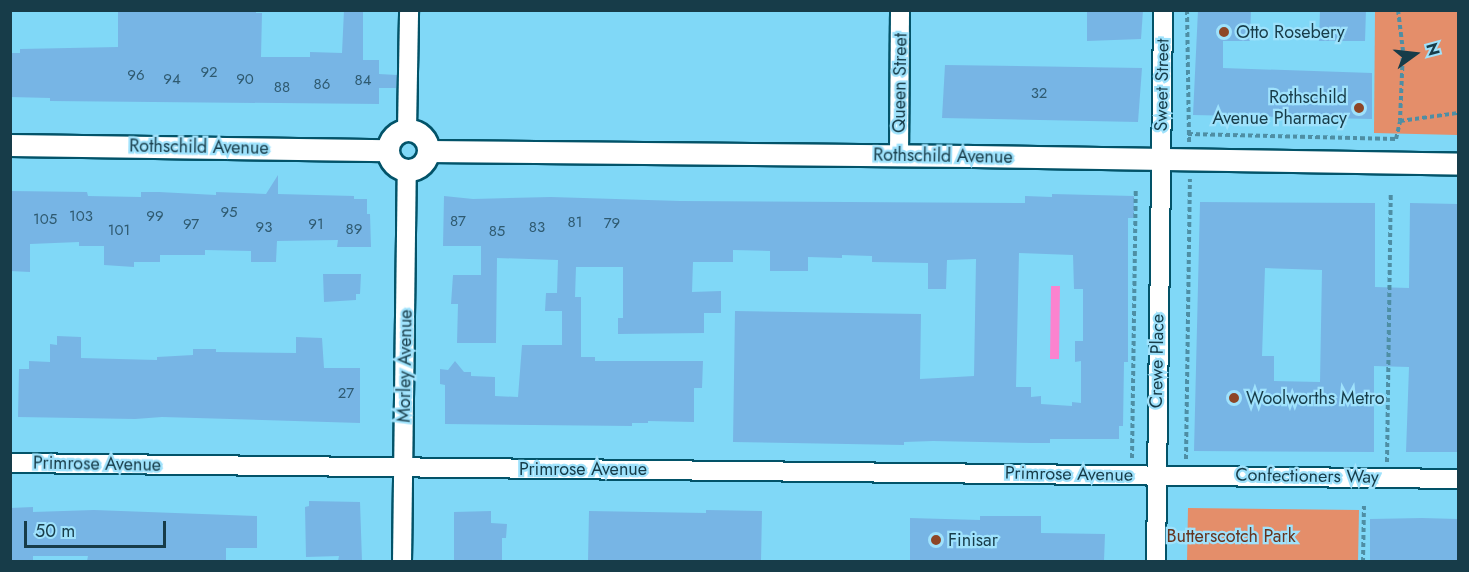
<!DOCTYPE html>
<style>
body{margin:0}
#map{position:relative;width:1469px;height:572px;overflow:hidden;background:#80d8f7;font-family:Jost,sans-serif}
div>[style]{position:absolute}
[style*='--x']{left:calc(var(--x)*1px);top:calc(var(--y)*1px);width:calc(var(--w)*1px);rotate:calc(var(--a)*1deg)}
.green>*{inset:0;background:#e48e6a}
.water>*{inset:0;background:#fb83cf}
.building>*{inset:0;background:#77b5e5}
.path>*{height:4px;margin-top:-2px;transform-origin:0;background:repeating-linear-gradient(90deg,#4e8ea4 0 4.5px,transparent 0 7.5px)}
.roads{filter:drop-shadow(2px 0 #025369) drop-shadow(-2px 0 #025369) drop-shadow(0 2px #025369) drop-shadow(0 -2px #025369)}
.minor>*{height:18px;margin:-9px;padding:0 9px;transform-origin:9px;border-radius:9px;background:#fff}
.tertiary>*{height:21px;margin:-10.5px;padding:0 10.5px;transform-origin:10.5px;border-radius:10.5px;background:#fff}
.tertiary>.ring{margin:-10.5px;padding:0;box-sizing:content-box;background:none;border:21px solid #fff;border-radius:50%}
.dots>*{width:16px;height:16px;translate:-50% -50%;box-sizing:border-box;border:3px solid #9fe2fc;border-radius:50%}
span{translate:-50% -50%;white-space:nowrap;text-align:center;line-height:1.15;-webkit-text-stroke:4.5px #9fe2fc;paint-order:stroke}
.number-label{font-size:15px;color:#2f5a70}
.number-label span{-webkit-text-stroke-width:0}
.poi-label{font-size:18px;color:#173c49}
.left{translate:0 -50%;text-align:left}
.right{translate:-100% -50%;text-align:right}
.street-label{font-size:18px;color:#173c49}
.park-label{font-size:18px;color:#65331d}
.frame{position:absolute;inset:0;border:12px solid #173c49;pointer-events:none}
.north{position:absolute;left:1385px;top:24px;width:60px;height:60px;-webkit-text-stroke:4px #9fe2fc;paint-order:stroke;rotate:75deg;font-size:16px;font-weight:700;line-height:24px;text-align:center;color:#173c49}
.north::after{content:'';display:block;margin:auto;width:21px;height:27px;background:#173c49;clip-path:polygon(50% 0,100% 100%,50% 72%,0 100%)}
.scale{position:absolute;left:24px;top:521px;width:142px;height:27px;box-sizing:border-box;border:3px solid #173c49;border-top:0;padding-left:8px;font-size:18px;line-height:21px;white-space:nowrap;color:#173c49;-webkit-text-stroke:4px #9fe2fc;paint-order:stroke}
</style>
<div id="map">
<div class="green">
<i style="clip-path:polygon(1375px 11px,1458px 11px,1458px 135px,1374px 133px)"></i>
<i style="clip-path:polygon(1188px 508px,1359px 510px,1358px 561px,1187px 561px)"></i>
</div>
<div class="water">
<i style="clip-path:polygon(1051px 286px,1060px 286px,1059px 359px,1050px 359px)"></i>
</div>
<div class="building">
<i style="clip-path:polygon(256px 10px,256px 13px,262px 13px,261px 57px,310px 57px,310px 52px,342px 53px,344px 10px,363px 10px,363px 60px,379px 60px,379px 74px,397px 75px,396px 88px,379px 88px,379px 104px,50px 101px,50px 98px,10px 97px,10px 53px,20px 53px,20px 49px,118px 47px,118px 11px)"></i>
<i style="clip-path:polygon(1087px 10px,1143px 10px,1141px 39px,1087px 41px)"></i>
<i style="clip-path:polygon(1198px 10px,1251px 10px,1250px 41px,1223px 41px,1223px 68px,1372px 73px,1372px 119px,1193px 115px)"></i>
<i style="clip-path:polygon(1320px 10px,1366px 10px,1365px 41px,1319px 41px)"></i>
<i style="clip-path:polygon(945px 65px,1142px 68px,1138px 122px,942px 118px)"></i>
<i style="clip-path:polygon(278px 175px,278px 194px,354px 196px,354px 199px,367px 199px,367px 214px,370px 214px,371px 247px,337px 247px,338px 240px,277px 241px,276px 262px,251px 262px,251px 251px,205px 250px,205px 255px,160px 255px,160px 262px,134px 262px,134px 267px,104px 265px,104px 246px,79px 246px,79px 242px,30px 244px,30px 272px,10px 271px,10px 191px,87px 192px,88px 196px,141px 197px,141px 192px,159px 192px,216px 195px,216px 192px,266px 194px)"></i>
<i style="clip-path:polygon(evenodd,1052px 194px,1134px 196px,1134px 218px,1128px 218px,1128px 362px,1124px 362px,1123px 426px,1119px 426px,1119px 439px,1050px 439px,1050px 443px,1032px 443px,933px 441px,904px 442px,904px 445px,733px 442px,735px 311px,921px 314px,920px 379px,974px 376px,976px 259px,947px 260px,946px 289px,928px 289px,928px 263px,872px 262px,872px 256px,842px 255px,842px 258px,808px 257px,808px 271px,770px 271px,770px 251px,733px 250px,733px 262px,693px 262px,692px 292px,721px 291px,721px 313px,704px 313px,704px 333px,618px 334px,618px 318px,623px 318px,623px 267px,576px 267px,575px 297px,581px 297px,581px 357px,595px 357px,595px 361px,703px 361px,702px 388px,694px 388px,694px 422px,648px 421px,648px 423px,632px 423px,632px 426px,445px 424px,445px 385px,440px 384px,440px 369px,448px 370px,455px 361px,464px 372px,471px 372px,471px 376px,495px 377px,495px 396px,518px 397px,522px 345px,562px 345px,562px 311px,545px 311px,546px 293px,557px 293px,558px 260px,497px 258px,496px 343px,457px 343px,458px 304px,451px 304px,453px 275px,481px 275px,481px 246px,443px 246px,444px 196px,473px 199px,551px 197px,680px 201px,1025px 203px,1025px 196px,1052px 197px,1052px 194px,1019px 253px,1073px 255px,1074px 289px,1083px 289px,1083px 341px,1075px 341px,1075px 362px,1081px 361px,1081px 403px,1072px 402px,1072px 406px,1041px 404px,1041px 396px,1031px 397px,1031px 387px,1016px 387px,1019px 253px)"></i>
<i style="clip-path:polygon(evenodd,1200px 202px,1375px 203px,1375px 287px,1409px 288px,1410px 203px,1458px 204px,1458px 452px,1406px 452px,1409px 367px,1374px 366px,1374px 452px,1194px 451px,1200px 202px,1265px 268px,1322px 270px,1320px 382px,1274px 381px,1274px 356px,1262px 356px,1265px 268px)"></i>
<i style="clip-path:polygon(323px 274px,361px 274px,360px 294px,356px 294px,356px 300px,324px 302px)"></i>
<i style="clip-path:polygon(57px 336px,81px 337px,81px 358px,157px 360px,157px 357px,193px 355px,193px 349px,216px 349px,216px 352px,296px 353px,296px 337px,322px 338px,324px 368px,360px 368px,360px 423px,162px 417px,135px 419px,18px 417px,19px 369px,29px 369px,29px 361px,50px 362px,50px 344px,57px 345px)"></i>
<i style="clip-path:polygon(309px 501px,360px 502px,362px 561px,338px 561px,339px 556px,306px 557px,305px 507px,309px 506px)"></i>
<i style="clip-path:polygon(33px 507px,33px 512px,94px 510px,257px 516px,257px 548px,226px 548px,226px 561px,87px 561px,88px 556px,33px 556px,33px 561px,10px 561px,10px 508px)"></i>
<i style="clip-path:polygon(706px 510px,762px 511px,761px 561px,588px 561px,589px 511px,706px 513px)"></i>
<i style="clip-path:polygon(491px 511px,491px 523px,507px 524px,506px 538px,502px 538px,502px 561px,454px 561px,454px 512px)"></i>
<i style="clip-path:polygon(980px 516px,1041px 516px,1041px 533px,1105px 534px,1104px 561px,910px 561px,910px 518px,980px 520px)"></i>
<i style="clip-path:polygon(1422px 518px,1458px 519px,1458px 561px,1370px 561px,1370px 519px)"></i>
</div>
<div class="path">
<i style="--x:1187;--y:10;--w:132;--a:89.1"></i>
<i style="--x:1398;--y:10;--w:41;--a:83"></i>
<i style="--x:1403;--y:51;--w:70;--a:92.5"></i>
<i style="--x:1400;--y:121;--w:59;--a:-7.9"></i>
<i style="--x:1188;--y:134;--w:208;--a:1.4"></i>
<i style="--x:1396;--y:139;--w:18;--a:-77"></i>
<i style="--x:1132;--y:458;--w:270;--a:-89.2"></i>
<i style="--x:1186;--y:459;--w:280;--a:-89.2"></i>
<i style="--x:1387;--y:462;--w:270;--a:-89.2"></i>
<i style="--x:1363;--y:562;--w:56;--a:-89"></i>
</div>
<div class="roads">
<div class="minor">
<i style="--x:407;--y:130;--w:120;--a:-89"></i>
<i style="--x:899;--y:155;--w:145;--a:-89.6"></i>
<i style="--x:10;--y:463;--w:1448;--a:0.63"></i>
<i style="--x:402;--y:562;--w:392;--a:-89.3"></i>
<i style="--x:1156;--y:562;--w:552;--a:-89.27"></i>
</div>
<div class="tertiary">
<i class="ring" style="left:388px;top:130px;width:19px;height:19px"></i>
<i style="--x:10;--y:145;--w:378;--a:0.8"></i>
<i style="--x:428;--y:151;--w:540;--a:0.53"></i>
<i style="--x:968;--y:156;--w:490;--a:0.9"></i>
</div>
</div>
<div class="dots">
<i style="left:1224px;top:32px;background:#8e4626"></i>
<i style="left:1359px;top:108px;background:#8e4626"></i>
<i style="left:1234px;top:398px;background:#8e4626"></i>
<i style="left:936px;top:540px;background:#8e4626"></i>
</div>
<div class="number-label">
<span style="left:209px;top:73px">92</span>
<span style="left:136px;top:76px">96</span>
<span style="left:172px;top:80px">94</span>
<span style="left:245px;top:80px">90</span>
<span style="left:363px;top:81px">84</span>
<span style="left:322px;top:85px">86</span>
<span style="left:282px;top:88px">88</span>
<span style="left:1039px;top:94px">32</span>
<span style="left:229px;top:213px">95</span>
<span style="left:81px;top:217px">103</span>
<span style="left:155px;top:217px">99</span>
<span style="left:45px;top:220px">105</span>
<span style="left:458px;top:222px">87</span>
<span style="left:575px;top:223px">81</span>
<span style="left:612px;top:224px">79</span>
<span style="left:191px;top:225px">97</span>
<span style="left:316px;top:225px">91</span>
<span style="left:264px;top:228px">93</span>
<span style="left:537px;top:228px">83</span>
<span style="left:354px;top:230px">89</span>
<span style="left:119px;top:231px">101</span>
<span style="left:497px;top:232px">85</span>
<span style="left:346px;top:394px">27</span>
</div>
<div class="poi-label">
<span class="left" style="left:1236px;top:32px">Otto Rosebery</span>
<span class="right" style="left:1347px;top:108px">Rothschild<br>Avenue Pharmacy</span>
<span class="left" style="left:1246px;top:398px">Woolworths Metro</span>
<span class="left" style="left:948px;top:540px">Finisar</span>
</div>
<div class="street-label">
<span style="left:900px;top:83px;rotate:-89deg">Queen Street</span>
<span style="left:1162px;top:85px;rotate:-89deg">Sweet Street</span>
<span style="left:199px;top:147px;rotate:1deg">Rothschild Avenue</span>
<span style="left:943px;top:156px;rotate:1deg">Rothschild Avenue</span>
<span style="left:1157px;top:361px;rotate:-89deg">Crewe Place</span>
<span style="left:405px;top:366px;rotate:-89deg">Morley Avenue</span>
<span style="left:97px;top:464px;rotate:1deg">Primrose Avenue</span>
<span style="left:583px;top:469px">Primrose Avenue</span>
<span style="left:1069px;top:474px;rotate:1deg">Primrose Avenue</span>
<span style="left:1307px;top:476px;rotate:1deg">Confectioners Way</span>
</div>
<div class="park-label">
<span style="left:1231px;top:536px">Butterscotch Park</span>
</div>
<div class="frame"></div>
<div class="north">N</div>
<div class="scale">50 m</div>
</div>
